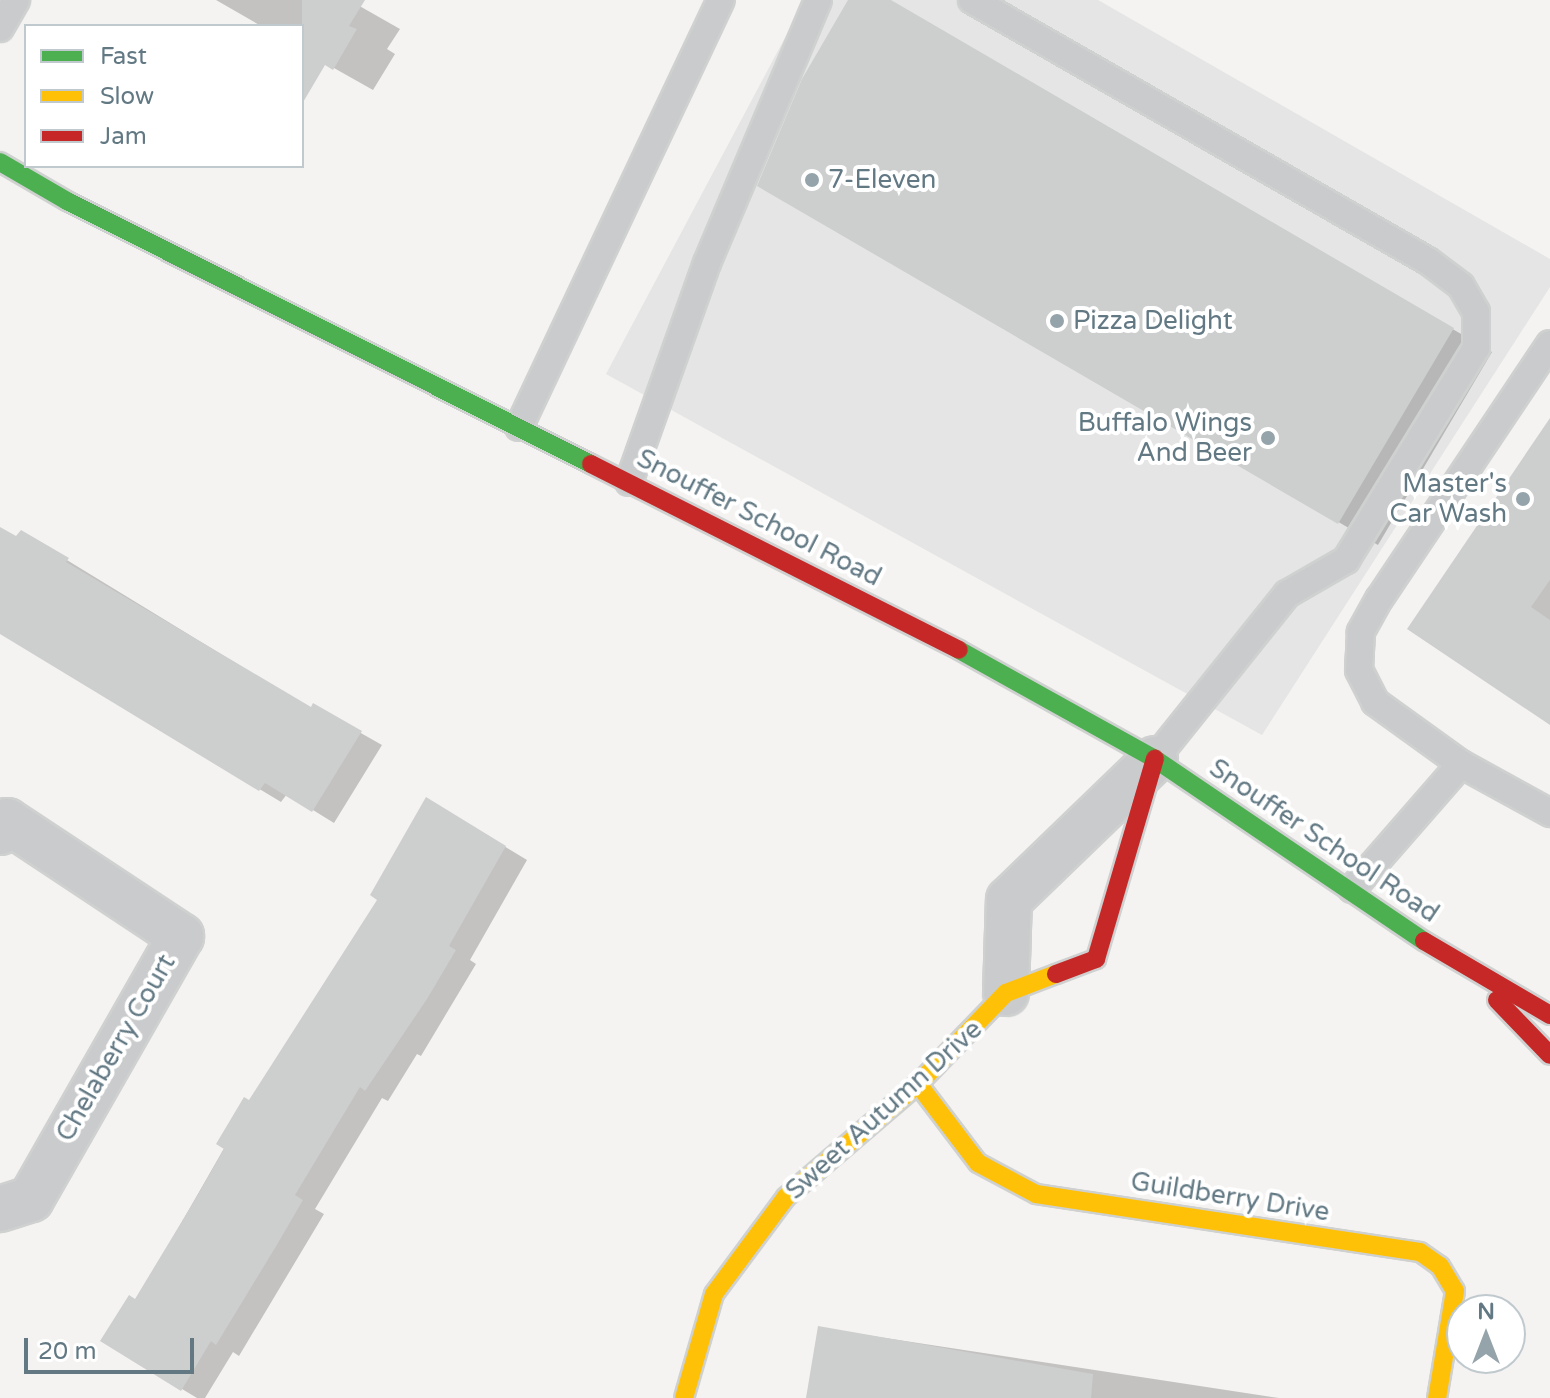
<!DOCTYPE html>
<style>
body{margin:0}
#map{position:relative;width:1550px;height:1398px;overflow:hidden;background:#f4f3f1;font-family:"Varela Round",sans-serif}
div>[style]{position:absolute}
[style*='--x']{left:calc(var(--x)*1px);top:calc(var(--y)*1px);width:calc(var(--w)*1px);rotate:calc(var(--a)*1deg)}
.built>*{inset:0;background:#e4e5e4}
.shadow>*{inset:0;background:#0003}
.building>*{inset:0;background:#cdcece}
.roads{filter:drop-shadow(2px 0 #cfd1d0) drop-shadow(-2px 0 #cfd1d0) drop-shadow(0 2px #cfd1d0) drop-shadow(0 -2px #cfd1d0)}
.lane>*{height:26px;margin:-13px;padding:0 13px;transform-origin:13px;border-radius:13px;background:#cacbcc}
.street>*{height:44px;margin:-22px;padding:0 22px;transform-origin:22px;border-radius:22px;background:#cacbcc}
.fast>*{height:18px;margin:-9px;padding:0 9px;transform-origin:9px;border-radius:9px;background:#4caf50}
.slow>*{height:18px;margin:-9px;padding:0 9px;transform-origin:9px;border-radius:9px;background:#ffc107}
.jam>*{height:18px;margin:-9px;padding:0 9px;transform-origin:9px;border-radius:9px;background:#c62828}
.dots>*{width:22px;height:22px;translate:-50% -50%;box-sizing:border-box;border:4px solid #fff;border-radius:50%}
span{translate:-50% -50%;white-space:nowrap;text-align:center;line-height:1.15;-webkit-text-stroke:8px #fff;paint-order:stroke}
.poi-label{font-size:26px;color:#627984}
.left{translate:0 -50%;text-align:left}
.right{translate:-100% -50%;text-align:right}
.street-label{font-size:26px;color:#627984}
.legend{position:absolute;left:24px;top:24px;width:280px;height:144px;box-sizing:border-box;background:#fff;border:2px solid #c0c9ce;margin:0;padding:10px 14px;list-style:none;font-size:24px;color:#627984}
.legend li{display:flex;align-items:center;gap:16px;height:40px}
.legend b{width:40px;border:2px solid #c0c9ce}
.north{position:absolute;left:1446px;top:1294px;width:80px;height:80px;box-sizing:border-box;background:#fff;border:2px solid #c0c9ce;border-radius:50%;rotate:0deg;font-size:22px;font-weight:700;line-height:32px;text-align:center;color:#627984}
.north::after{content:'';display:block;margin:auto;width:28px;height:36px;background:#95a4aa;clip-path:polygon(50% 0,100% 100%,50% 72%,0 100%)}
.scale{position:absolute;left:24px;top:1338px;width:170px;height:36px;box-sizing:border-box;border:4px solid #627984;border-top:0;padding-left:10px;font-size:24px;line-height:28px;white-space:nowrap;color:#627984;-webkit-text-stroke:6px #fff;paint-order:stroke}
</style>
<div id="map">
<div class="built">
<i style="clip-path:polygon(805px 0,1098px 0,1550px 259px,1550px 287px,1262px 735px,606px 374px)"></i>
</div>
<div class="shadow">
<i style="clip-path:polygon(216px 0,349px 0,400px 29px,387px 49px,395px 54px,373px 90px,302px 50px,302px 26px,261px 26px)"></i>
<i style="clip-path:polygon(851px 0,887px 0,1492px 352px,1378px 545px,759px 185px)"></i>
<i style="clip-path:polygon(1550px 421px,1550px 722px,1410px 628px)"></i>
<i style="clip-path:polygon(0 529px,17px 539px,21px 532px,311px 709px,313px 706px,382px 745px,334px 823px,287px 794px,281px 802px,0 632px)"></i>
<i style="clip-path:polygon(448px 812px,527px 860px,470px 960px,476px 964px,421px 1056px,417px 1054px,388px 1101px,382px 1098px,315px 1209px,324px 1214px,239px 1356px,233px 1352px,205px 1398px,197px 1398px,182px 1389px,136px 1302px,250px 1103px)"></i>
<i style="clip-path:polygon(820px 1328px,1279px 1398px,808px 1398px)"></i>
</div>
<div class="building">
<i style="clip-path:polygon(302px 0,365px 0,349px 26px,357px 29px,333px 70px,325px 65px,302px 104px)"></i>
<i style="clip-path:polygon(848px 0,891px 0,1454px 328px,1338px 524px,757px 186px,802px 79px)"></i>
<i style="clip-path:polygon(1550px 418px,1550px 580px,1531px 607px,1550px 620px,1550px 725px,1407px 629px)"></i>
<i style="clip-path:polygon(0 527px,16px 536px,21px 530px,69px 558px,66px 562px,311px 707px,313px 703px,362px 731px,312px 812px,265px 783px,259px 791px,0 634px)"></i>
<i style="clip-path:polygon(426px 797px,506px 846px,449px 946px,456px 950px,427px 999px,365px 1091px,360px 1087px,295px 1195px,303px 1200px,275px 1248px,216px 1345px,211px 1341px,181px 1391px,100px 1341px,129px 1295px,135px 1299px,196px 1198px,224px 1149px,216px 1144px,244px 1097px,249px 1100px,377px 900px,370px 895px)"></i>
<i style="clip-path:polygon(818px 1326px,1093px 1374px,1091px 1398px,806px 1398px)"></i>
</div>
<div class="roads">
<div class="lane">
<i style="--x:972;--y:0;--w:525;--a:29.79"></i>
<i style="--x:1428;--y:261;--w:41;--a:37.1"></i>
<i style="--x:1461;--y:286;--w:30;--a:60"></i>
<i style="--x:1476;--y:312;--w:36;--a:90"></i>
<i style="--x:1476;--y:348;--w:249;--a:121.5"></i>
<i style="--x:1346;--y:560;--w:68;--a:150"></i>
<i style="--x:1287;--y:594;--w:211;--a:128.7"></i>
<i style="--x:0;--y:28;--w:32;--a:-60"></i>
<i style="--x:1550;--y:344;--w:307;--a:123.8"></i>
<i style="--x:1379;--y:599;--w:38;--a:119"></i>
<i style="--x:1361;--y:632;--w:38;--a:93"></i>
<i style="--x:1359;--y:670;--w:36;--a:63"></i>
<i style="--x:1375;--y:702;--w:106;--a:35.8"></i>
<i style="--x:1461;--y:764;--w:102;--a:28.8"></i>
<i style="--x:519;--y:427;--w:472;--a:-64.7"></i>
<i style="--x:629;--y:482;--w:232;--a:-70.4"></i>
<i style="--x:707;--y:263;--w:285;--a:-67.1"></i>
<i style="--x:1352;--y:889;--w:166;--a:-48.9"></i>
</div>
<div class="street">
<i style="--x:0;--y:832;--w:13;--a:-58"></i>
<i style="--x:7;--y:821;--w:209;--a:33.5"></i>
<i style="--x:181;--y:936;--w:303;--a:119.7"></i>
<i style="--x:31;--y:1199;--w:33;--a:162"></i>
<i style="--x:1006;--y:993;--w:93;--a:-88.2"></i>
<i style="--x:1009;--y:900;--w:203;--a:-44"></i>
</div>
<div class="fast">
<i style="--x:0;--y:162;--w:78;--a:30.2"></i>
<i style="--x:67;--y:201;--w:586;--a:26.65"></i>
<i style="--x:959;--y:650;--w:224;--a:29.1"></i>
<i style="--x:1155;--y:759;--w:325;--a:34.1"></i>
</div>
<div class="slow">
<i style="--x:918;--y:1084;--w:99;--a:52.8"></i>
<i style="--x:978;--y:1163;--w:66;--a:28.1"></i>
<i style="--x:1036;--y:1194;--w:388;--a:8.6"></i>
<i style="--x:1420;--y:1252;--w:24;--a:35"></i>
<i style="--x:1440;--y:1266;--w:29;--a:59"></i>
<i style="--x:1455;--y:1291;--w:109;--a:99.5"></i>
<i style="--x:684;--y:1398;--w:108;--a:-73.9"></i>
<i style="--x:714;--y:1294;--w:121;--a:-53.4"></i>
<i style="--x:786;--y:1197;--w:174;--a:-40.6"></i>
<i style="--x:918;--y:1084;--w:127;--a:-46"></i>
<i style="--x:1006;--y:993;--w:53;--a:-20.8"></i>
</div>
<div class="jam">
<i style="--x:591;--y:464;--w:412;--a:26.8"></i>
<i style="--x:1424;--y:941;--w:146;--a:30.4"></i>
<i style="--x:1056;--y:974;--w:43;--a:-20.6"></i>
<i style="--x:1096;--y:959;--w:209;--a:-73.6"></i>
<i style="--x:1497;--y:1000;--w:76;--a:46.1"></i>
</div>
</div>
<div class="dots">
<i style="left:812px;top:180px;background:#95a4aa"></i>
<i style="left:1057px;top:321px;background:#95a4aa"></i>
<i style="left:1268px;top:438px;background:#95a4aa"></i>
<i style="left:1523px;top:499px;background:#95a4aa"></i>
</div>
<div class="poi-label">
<span class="left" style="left:828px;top:180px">7-Eleven</span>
<span class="left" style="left:1073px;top:321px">Pizza Delight</span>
<span class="right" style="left:1252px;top:438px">Buffalo Wings<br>And Beer</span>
<span class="right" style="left:1507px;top:499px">Master's<br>Car Wash</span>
</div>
<div class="street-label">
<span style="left:759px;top:518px;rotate:27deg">Snouffer School Road</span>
<span style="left:1324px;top:841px;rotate:34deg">Snouffer School Road</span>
<span style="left:116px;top:1048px;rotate:-60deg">Chelaberry Court</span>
<span style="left:884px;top:1110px;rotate:-42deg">Sweet Autumn Drive</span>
<span style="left:1230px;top:1197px;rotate:9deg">Guildberry Drive</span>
</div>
<ul class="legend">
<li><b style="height:10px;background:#4caf50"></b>Fast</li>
<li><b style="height:10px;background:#ffc107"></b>Slow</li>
<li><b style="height:10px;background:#c62828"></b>Jam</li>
</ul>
<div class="north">N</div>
<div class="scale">20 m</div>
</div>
